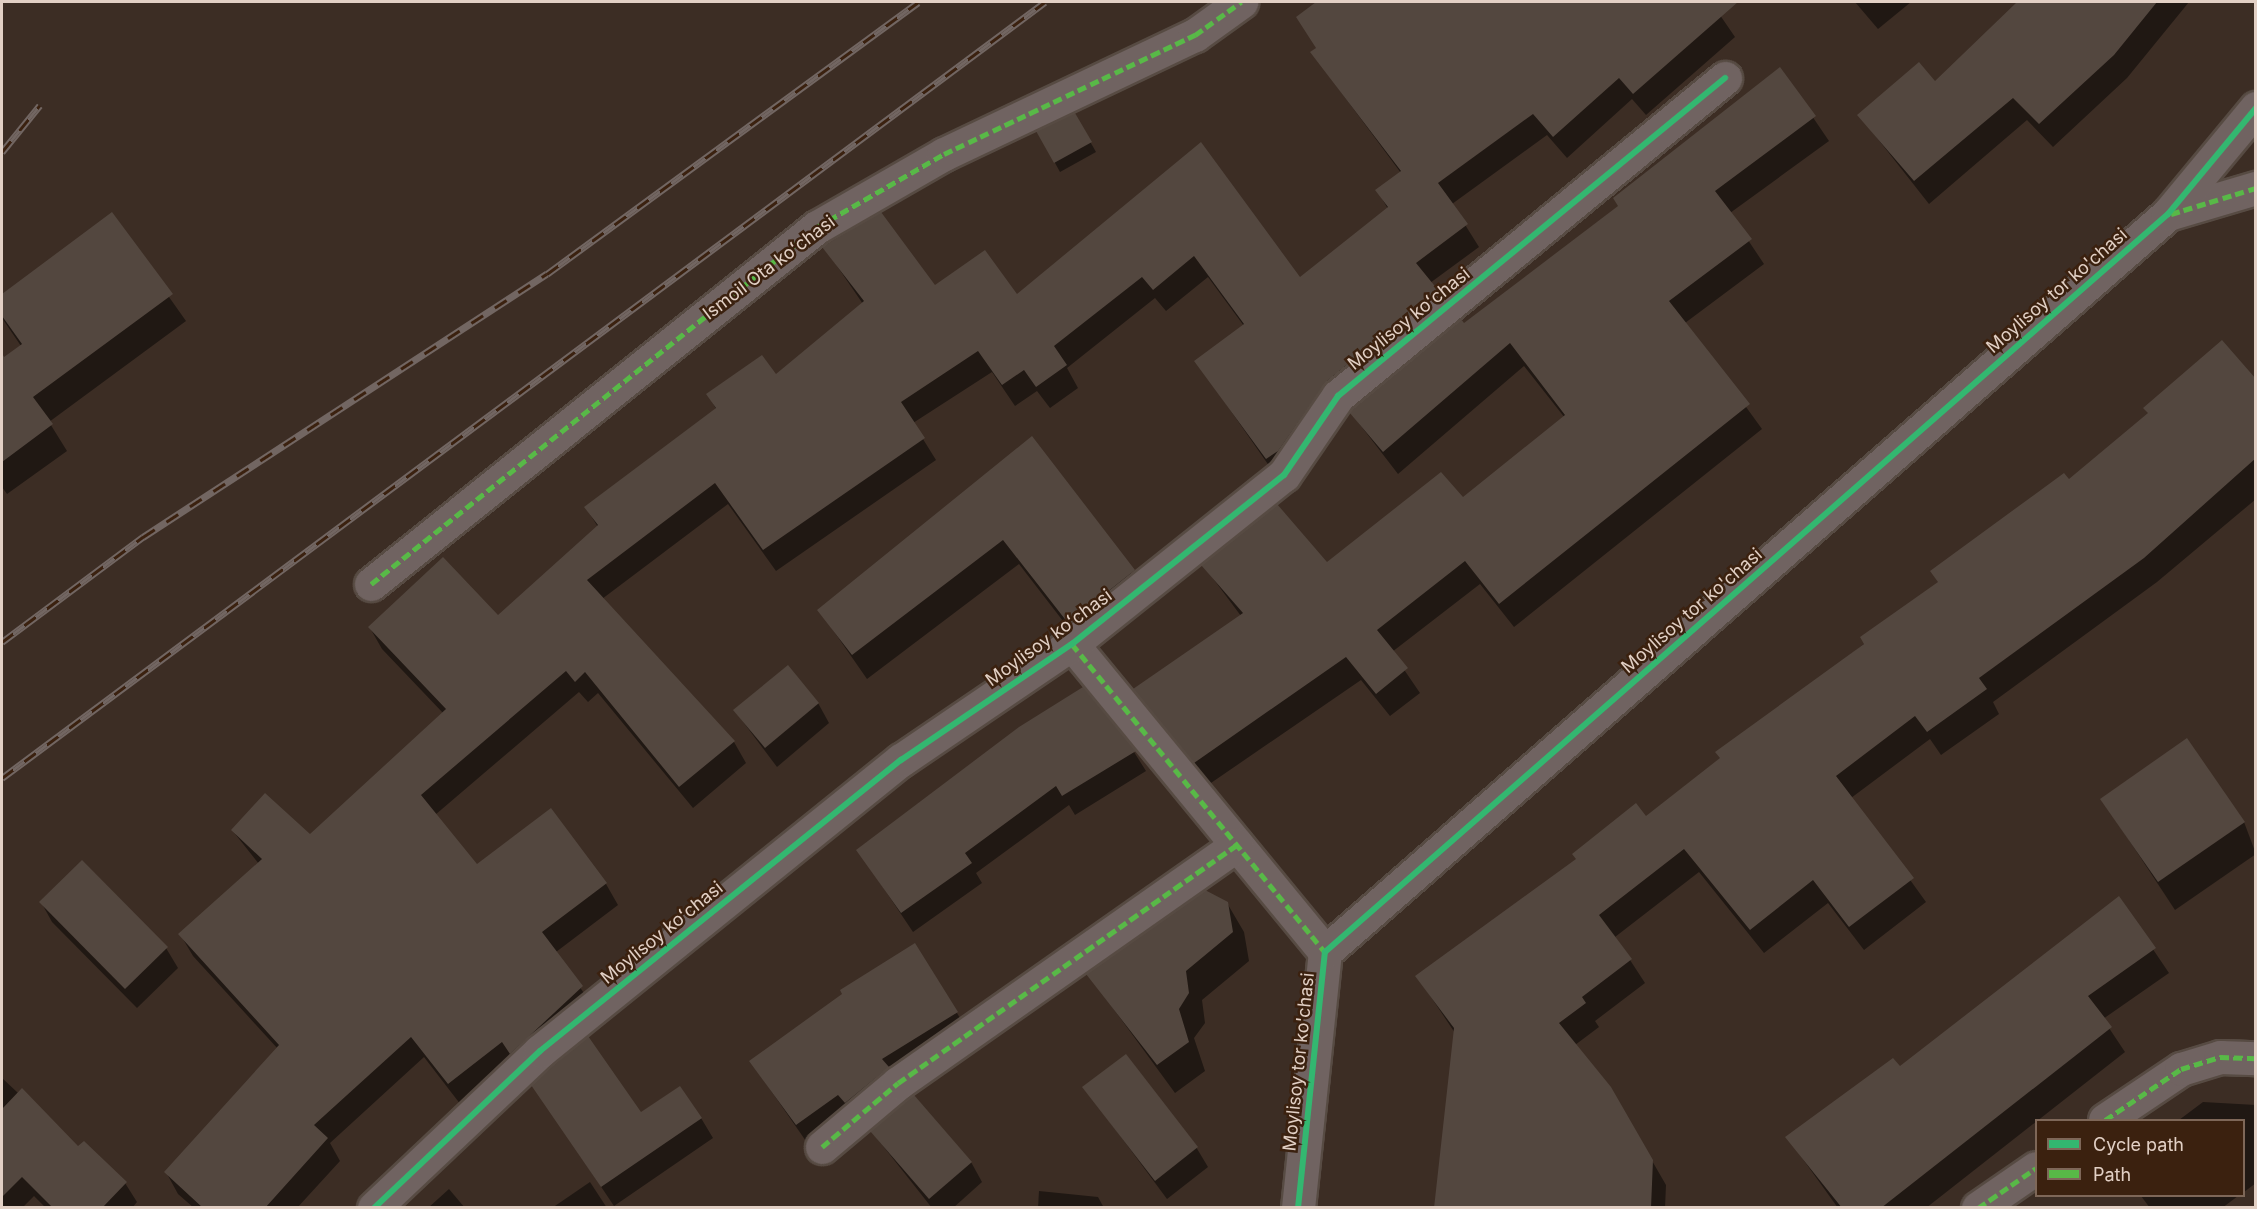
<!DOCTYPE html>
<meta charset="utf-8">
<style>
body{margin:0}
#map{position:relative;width:2257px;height:1209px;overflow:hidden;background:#3c2d24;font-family:Inter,sans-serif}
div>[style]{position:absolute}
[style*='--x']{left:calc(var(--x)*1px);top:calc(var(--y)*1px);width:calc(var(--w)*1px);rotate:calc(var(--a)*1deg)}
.shadow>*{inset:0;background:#0007}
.building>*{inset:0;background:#53473f}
.roads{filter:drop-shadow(2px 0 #574b43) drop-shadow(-2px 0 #574b43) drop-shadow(0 2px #574b43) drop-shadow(0 -2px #574b43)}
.minor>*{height:33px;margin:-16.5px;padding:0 16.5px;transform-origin:16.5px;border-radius:16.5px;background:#706361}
.rail>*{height:7px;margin-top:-3.5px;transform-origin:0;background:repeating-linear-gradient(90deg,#3b210f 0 14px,#726662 0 28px);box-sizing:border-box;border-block:2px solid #726662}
.quiet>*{height:4.5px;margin-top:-2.25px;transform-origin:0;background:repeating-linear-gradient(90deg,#58b947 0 9px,transparent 0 13.5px)}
.cycleway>*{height:6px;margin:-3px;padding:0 3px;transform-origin:3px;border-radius:3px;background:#33b770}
span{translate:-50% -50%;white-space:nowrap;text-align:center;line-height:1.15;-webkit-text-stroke:5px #3b210f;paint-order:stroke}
.street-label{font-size:18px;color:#e2d0c5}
.frame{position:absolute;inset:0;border:3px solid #e2d0c5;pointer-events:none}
.legend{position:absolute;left:2035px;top:1119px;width:210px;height:78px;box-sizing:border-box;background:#3b210f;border:2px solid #7e6758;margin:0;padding:8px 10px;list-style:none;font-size:18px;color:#e2d0c5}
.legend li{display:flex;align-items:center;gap:12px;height:30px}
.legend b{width:30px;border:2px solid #7e6758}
</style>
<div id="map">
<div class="shadow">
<i style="clip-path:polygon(1346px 2px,1711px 2px,1735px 37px,1646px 115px,1632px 99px,1567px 158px,1547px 135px,1452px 204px,1479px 247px,1430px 283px,1449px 312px,1338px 403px,1279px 480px,1196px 361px,1244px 326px,1208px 277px,1166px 311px,1155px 298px,1067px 368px,1078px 388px,1050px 408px,1037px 391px,1015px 406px,992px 372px,913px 423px,936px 460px,776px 571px,728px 504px,602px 599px,734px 742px,746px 763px,693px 808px,598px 693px,588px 702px,579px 692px,435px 815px,477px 866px,606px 884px,618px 905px,556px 952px,594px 1008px,461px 1105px,424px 1057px,330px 1143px,340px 1161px,297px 1208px,194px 1208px,178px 1194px,166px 1172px,278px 1049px,193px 956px,180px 934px,259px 864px,232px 830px,310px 836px,443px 713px,382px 649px,370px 628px,498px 617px,598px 527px,586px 508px,716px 409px,708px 394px,776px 376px,863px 304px,824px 247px,935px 287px,1016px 296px,1201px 145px,1299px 279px,1388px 209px,1377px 190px,1401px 173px,1312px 53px,1317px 49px,1310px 36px)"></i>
<i style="clip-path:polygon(1855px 2px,1911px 2px,1878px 29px)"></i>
<i style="clip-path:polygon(2019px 2px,2189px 2px,2127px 78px,2053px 147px,2027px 120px,1929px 204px,1859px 115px,1935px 83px)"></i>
<i style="clip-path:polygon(1780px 69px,1829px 141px,1730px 213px,1764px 264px,1685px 323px,1762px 429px,1514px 627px,1480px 584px,1392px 652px,1420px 693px,1390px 716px,1361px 680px,1208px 785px,1135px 690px,1241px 616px,1203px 565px,1327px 564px,1462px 499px,1565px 418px,1524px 366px,1398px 474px,1351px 413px,1620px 207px)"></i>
<i style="clip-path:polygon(1075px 115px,1096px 152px,1060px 172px,1038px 132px)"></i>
<i style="clip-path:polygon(111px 215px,186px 321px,49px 422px,67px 451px,7px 494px,2px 487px,2px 361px,21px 346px,2px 318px,2px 296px)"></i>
<i style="clip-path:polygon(2256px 383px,2256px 499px,2157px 582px,1993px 702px,1999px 714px,1941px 755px,1930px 739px,1851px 798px,1926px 902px,1864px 950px,1828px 903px,1764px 953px,1699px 872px,1615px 937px,1645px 983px,1595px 1021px,1599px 1027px,1575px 1045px,1610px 1088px,1666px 1185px,1665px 1208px,1436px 1208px,1455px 1033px,1417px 976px,1646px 818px,2068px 481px)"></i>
<i style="clip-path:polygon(1032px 438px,1148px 596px,1083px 647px,1019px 564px,867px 679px,819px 610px)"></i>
<i style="clip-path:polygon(818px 703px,829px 723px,777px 767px,735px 711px)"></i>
<i style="clip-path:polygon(1134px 752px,1146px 771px,1075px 815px,1069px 805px,976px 873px,982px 883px,913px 932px,858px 850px)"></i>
<i style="clip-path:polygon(2102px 799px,2244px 822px,2256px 854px,2175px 910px)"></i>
<i style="clip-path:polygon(2119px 899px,2169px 973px,2103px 1019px,2125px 1052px,1926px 1208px,1838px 1208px,1787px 1137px,1900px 1069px)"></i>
<i style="clip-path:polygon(41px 902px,166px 948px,178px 968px,137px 1008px,52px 922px)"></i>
<i style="clip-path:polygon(1227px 903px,1244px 932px,1249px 961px,1202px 1000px,1205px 1023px,1194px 1038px,1205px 1071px,1175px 1093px,1088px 974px)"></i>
<i style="clip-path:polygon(957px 1013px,968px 1032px,808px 1144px,751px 1062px)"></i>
<i style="clip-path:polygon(2px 1078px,78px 1149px,125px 1183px,137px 1202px,132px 1208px,46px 1208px,34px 1196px,22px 1208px,2px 1208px)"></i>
<i style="clip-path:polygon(533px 1085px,641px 1114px,701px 1118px,713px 1138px,614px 1206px)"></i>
<i style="clip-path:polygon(1084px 1087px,1196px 1147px,1208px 1167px,1167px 1199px)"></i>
<i style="clip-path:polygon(2203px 1102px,2256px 1105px,2256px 1183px,2244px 1192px,2244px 1120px,2179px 1120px)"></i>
<i style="clip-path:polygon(872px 1132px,971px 1162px,982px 1182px,953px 1208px,932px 1208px)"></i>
<i style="clip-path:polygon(590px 1182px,607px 1208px,552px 1208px)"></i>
<i style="clip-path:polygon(449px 1189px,465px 1208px,428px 1208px)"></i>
<i style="clip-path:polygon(1039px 1191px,1098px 1197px,1104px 1208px,1038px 1208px)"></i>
<i style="clip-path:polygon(2141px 1196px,2238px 1196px,2222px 1208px,2150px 1208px)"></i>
</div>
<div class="building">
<i style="clip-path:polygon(1316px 2px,1738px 2px,1633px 94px,1619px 78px,1553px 137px,1533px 114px,1438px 183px,1468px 224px,1416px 263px,1438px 290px,1326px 382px,1278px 451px,1266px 459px,1194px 361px,1244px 324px,1194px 256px,1153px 290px,1142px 277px,1054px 346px,1067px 365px,1036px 387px,1024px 370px,1002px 385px,978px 351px,901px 402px,925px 438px,763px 550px,715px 483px,587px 580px,735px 741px,679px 787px,585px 672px,575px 682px,566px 671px,421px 795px,477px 864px,551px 808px,607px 883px,542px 932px,583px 986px,510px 1054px,502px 1042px,448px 1084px,411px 1037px,314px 1125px,328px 1138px,265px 1208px,203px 1208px,164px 1172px,279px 1045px,178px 934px,262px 859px,231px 830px,265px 793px,310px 834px,446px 709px,368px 627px,443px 557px,498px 615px,598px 525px,584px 507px,716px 408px,706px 394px,762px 355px,776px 374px,864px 301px,822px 247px,881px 212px,935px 285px,985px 250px,1017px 294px,1201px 142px,1300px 277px,1388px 207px,1375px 190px,1401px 171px,1310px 52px,1316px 48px,1296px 17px)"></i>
<i style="clip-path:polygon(2017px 2px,2157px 2px,2114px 55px,2039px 124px,2013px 98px,1914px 181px,1857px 115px,1919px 62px,1935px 81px)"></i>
<i style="clip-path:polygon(1780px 67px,1816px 116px,1715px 191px,1752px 239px,1669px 301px,1750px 404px,1499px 604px,1465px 561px,1377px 630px,1408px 668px,1376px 694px,1346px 657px,1194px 763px,1133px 689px,1243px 613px,1201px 565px,1277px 504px,1327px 562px,1441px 472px,1463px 497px,1565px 415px,1510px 343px,1383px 452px,1349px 412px,1461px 319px,1464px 323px,1618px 206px,1613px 198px)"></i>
<i style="clip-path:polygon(1075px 113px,1092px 142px,1054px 163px,1036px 131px)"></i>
<i style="clip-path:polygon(112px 212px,173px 294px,33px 397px,53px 424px,2px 462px,2px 353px,4px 357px,22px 344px,2px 316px,2px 294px)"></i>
<i style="clip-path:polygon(2222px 340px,2256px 379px,2256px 458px,2144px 558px,1979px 678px,1987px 689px,1927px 732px,1915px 716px,1836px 776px,1914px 878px,1849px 927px,1813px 880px,1750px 930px,1684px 849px,1599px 915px,1632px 959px,1582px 997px,1586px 1003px,1559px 1023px,1611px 1087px,1653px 1160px,1651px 1208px,1434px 1208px,1454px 1028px,1415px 976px,1576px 859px,1572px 854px,1636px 803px,1646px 816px,1720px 758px,1715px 752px,1864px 644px,1860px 637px,1938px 582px,1930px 571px,2064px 473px,2069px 479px,2148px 413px,2143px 408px)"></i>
<i style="clip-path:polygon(1032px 436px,1135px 570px,1068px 623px,1003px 540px,852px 655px,817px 610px)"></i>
<i style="clip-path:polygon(788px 665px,819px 703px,765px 748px,733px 710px)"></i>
<i style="clip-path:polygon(1083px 687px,1136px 751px,1062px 796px,1056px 786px,965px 853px,972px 863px,901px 913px,856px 850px,1019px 727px)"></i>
<i style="clip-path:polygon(2187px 738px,2245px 822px,2158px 882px,2100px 799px)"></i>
<i style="clip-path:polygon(82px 860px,168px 947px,125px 989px,39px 902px)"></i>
<i style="clip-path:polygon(1205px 890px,1228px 902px,1233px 932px,1186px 971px,1189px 993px,1179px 1009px,1189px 1042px,1157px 1065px,1086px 974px)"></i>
<i style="clip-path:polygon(2119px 896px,2156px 948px,2088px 996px,2112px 1027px,1881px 1208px,1842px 1208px,1785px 1137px,1893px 1058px,1900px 1066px)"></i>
<i style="clip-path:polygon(915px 943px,958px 1012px,882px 1059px,889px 1067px,845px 1103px,838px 1095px,796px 1125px,749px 1061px,842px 994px,840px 990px)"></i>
<i style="clip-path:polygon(588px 1036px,641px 1112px,680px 1086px,702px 1118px,601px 1187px,531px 1085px)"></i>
<i style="clip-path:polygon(1126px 1054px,1198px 1147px,1155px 1181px,1082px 1087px)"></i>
<i style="clip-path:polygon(22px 1088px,78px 1146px,84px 1141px,127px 1182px,102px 1208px,53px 1208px,22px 1177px,2px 1197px,2px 1109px)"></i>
<i style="clip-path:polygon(914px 1095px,972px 1162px,929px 1199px,870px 1131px)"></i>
</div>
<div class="roads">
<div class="minor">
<i style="--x:2168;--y:214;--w:92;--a:-16.5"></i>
<i style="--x:371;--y:584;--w:571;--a:-38.68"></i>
<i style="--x:817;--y:227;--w:146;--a:-29.9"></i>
<i style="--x:944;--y:154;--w:278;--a:-25.4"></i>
<i style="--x:1195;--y:35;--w:57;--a:-35.7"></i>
<i style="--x:1072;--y:644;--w:399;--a:50.6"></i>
<i style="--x:2105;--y:1120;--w:92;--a:-33.9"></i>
<i style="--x:2181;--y:1069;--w:41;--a:-17.1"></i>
<i style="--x:2220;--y:1057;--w:36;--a:2"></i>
<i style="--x:822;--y:1147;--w:99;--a:-40.1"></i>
<i style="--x:898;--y:1083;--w:414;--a:-35.1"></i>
<i style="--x:374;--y:1208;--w:228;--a:-43.4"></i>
<i style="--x:540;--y:1051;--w:464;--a:-38.9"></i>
<i style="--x:901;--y:760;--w:207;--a:-34.2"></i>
<i style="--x:1072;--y:644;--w:271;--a:-38.6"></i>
<i style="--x:1284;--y:475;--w:96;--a:-55.6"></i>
<i style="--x:1338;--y:396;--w:501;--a:-39.41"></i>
<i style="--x:1298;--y:1208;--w:257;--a:-84"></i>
<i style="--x:1325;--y:952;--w:1120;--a:-41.2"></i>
<i style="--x:2168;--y:214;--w:138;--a:-50.3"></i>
<i style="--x:1978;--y:1208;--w:70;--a:-34.6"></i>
</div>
</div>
<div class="rail">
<i style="--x:2;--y:152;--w:60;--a:-51"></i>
<i style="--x:2;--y:642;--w:176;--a:-36.7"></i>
<i style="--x:143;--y:537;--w:482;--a:-33.1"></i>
<i style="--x:547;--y:274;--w:460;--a:-36.2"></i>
<i style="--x:2;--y:778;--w:1300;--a:-36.65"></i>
</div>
<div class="quiet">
<i style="--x:2171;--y:214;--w:89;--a:-17"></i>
<i style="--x:371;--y:584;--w:571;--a:-38.68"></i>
<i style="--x:817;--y:227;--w:146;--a:-29.9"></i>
<i style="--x:944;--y:154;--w:278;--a:-25.4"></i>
<i style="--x:1195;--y:35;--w:57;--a:-35.7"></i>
<i style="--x:1072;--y:644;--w:399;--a:50.6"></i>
<i style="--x:2105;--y:1120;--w:92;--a:-33.9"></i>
<i style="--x:2181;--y:1069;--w:41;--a:-17.1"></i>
<i style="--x:2220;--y:1057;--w:36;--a:2"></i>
<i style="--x:822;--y:1147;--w:99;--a:-40.1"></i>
<i style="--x:898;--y:1083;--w:414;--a:-35.1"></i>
<i style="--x:1978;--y:1208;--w:70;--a:-34.6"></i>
</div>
<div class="cycleway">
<i style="--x:374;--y:1208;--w:228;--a:-43.4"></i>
<i style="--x:540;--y:1051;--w:464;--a:-38.9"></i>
<i style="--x:901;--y:760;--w:207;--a:-34.2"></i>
<i style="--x:1072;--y:644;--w:271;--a:-38.6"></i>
<i style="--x:1284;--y:475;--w:96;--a:-55.6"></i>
<i style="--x:1338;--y:396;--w:501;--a:-39.41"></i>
<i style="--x:1298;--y:1208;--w:257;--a:-84"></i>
<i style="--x:1325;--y:952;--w:1120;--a:-41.2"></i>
<i style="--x:2168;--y:214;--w:138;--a:-50.3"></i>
</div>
<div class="street-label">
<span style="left:769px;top:268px;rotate:-37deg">Ismoil Ota koʻchasi</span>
<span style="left:2057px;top:291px;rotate:-41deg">Moylisoy tor ko'chasi</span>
<span style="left:1409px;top:319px;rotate:-39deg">Moylisoy koʻchasi</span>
<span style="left:1692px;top:611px;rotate:-41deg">Moylisoy tor ko'chasi</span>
<span style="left:1049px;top:638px;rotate:-36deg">Moylisoy koʻchasi</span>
<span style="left:662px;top:933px;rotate:-39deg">Moylisoy koʻchasi</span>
<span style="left:1299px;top:1062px;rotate:-84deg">Moylisoy tor ko'chasi</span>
</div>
<div class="frame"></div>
<ul class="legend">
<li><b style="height:8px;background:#33b770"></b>Cycle path</li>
<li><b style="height:8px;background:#58b947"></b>Path</li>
</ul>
</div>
